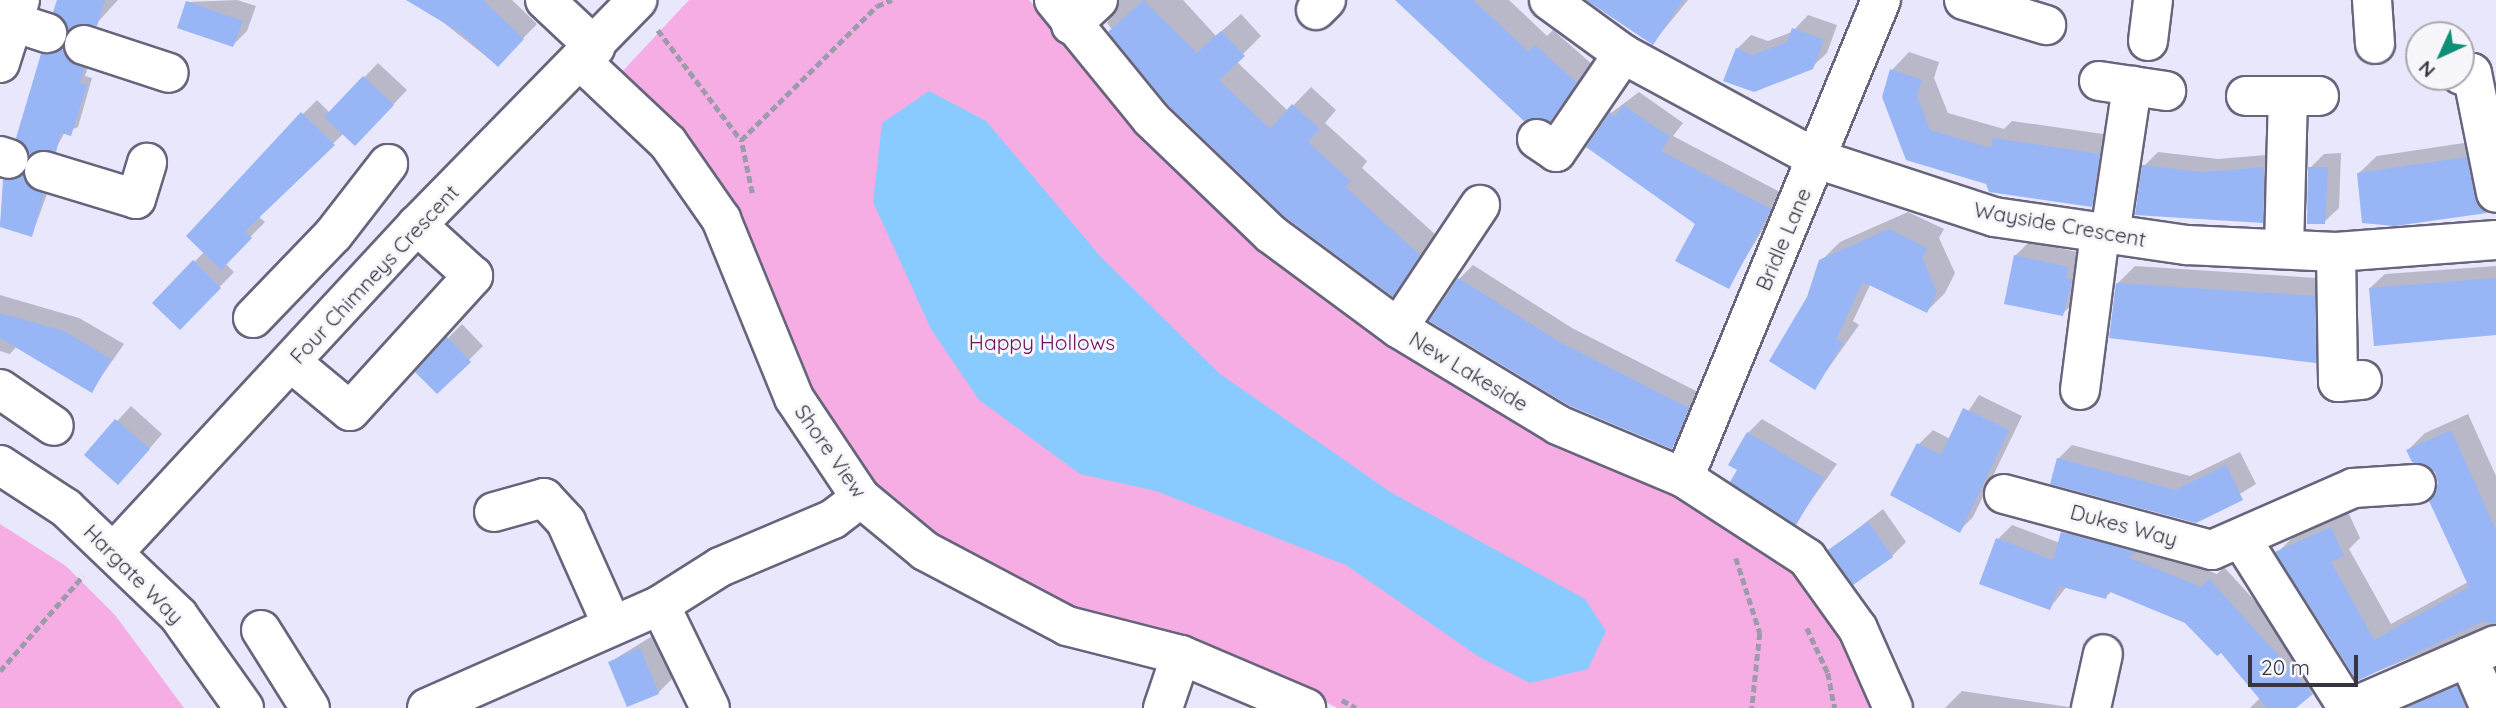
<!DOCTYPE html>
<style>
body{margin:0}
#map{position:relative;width:2496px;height:708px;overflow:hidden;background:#e8e7fc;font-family:Quicksand,sans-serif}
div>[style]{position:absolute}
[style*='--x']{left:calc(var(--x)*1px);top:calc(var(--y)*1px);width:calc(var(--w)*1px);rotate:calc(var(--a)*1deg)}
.green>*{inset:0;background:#f6ade4}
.water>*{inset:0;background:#89cbff}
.shadow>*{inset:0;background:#0003}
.building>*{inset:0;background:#98b5f6}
.path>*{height:4.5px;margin-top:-2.25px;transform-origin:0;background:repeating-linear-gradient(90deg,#9c9bab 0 7px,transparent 0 10.5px)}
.roads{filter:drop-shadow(2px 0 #67657b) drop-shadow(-2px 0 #67657b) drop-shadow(0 2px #67657b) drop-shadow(0 -2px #67657b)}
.minor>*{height:38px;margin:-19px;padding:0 19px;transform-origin:19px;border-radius:19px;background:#fff}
span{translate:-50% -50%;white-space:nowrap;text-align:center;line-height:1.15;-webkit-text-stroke:6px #f6f6fb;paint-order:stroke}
.street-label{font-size:21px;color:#373640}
.park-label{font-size:21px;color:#701061}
.north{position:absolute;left:2405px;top:21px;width:70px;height:70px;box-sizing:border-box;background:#f6f6fb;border:2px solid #aaa9b0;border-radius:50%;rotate:225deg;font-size:19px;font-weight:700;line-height:28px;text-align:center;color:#373640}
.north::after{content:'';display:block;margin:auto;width:24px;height:32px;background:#0f8f75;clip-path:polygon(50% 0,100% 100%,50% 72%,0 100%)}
.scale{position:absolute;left:2248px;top:655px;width:110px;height:32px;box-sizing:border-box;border:4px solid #373640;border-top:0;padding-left:9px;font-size:21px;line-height:24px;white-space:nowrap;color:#373640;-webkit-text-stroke:5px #f6f6fb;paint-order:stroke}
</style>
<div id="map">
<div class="green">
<i style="clip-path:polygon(689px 0,1029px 0,1126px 115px,1309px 289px,1542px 436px,1716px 517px,1801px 575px,1863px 678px,1871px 708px,1337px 708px,1262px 668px,1060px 602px,932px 533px,894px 503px,834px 433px,619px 75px)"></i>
<i style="clip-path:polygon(0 524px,66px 566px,115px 615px,184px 708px,0 708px)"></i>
</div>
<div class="water">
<i style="clip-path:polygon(929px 91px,986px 121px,1101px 257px,1220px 374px,1392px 493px,1585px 599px,1606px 631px,1588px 669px,1530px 683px,1479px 657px,1346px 565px,1156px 491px,1080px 474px,979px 400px,931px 329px,873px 202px,882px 123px)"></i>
</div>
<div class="shadow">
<i style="clip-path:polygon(58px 0,118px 0,96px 24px)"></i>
<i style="clip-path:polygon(237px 0,256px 6px,247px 31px,233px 45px,187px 2px)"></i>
<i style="clip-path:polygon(415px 0,512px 0,537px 24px,497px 65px)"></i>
<i style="clip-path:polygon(1119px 0,1183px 0,1216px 36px,1241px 14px,1261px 36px,1236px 61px,1288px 111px,1311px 87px,1336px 110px,1325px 123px,1367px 161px,1362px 168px,1437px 236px,1392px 294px,1168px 103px,1107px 23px)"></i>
<i style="clip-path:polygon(1400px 0,1509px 0,1547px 36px,1553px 30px,1593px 65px,1550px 120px)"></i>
<i style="clip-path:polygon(1588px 0,1688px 0,1653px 43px)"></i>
<i style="clip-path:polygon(1808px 15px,1837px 25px,1827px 53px,1812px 67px,1754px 90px,1737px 49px,1751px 35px,1768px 41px,1792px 32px)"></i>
<i style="clip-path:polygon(70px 42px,90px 61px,85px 76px,92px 78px,78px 127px,65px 132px,55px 150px,42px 55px)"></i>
<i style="clip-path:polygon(1909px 52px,1939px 62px,1934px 78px,1948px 113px,2004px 129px,2012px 121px,2117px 136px,2109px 188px,2091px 206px,1987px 183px,1884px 97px,1892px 70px)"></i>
<i style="clip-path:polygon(378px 63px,407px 90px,369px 130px,344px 133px,258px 216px,265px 222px,225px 263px,234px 272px,180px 328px,154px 303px,204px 252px,303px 114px,317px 100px,330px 113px)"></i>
<i style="clip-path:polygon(1639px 92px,1683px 123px,1673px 136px,1784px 194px,1728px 287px,1698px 224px,1611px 113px)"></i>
<i style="clip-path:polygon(2484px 140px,2496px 202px,2487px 211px,2364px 222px,2359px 173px,2377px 156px)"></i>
<i style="clip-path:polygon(2158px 152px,2218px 159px,2278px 154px,2276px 207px,2262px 221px,2144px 166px)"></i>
<i style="clip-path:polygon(2341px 153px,2339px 208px,2324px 222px,2310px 168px,2324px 154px)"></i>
<i style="clip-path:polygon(30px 170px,50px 186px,32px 235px,0 225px,5px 181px)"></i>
<i style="clip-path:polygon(1908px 212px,1944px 229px,1939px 238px,1955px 273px,1945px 293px,1927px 311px,1871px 283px,1853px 321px,1859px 325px,1815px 387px,1808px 297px,1821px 261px,1840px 242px)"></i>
<i style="clip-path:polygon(2029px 242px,2082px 253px,2077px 300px,2062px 314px,2015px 256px)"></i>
<i style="clip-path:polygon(1473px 265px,1572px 328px,1702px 394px,1686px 432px,1672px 446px,1459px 279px)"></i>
<i style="clip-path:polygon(2135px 266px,2332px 279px,2333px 343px,2315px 361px,2117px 284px)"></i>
<i style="clip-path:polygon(2496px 266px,2496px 334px,2370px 288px,2385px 274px)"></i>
<i style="clip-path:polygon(0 295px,79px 318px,124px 344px,92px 390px,17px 346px,10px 354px,0 351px)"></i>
<i style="clip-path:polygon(462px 324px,483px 346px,437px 392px,448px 338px)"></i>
<i style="clip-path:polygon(1979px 395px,2022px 416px,1973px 517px,1959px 531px,1919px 444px,1933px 430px,1950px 439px)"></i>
<i style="clip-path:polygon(131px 406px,162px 434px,132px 469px,86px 455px)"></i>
<i style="clip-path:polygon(2468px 414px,2496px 476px,2496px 624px,2358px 679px,2278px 552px,2295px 535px,2348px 512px,2360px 538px,2349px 549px,2391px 624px,2468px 582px,2436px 471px,2408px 450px,2425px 433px)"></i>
<i style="clip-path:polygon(1762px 419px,1837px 464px,1796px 522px,1748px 433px)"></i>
<i style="clip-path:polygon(2072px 445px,2190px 476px,2240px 452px,2256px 484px,2196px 521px,2058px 459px)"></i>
<i style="clip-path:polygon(1883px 509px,1906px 542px,1892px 556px,1830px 550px)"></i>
<i style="clip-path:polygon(2077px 519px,2217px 574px,2224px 567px,2326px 679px,2293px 708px,2250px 708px,2260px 698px,2221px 650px,2186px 622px,2112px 591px,2106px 597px,2067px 586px,2050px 608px,1998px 539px,2012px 525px,2060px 543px)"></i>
<i style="clip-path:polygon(654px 635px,672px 679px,658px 693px,610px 662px)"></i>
<i style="clip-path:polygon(2474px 670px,2493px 708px,2389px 708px)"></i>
<i style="clip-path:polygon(1962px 691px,2076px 708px,1945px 708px)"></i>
</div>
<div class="building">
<i style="clip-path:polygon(57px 0,105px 0,97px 26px,80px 24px,68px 30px,53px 12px)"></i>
<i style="clip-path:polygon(406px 0,483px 0,524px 39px,498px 67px,461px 33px)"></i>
<i style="clip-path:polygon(1143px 0,1197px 53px,1221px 31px,1245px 56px,1219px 80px,1270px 129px,1292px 104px,1320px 129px,1308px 142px,1351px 181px,1345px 187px,1420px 255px,1393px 297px,1285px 217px,1167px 104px,1108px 32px)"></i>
<i style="clip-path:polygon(1395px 0,1473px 0,1529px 52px,1535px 45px,1577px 83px,1550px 122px,1525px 122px)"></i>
<i style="clip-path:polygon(1586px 0,1683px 0,1653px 45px)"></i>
<i style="clip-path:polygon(186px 1px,243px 21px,233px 47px,177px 28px)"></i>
<i style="clip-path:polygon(1792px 28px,1824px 40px,1813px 69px,1754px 92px,1723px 81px,1736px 48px,1753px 55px,1787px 42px)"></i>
<i style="clip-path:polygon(63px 48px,68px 60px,84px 68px,80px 83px,87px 85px,71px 136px,61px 133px,56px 152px,30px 154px,16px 138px,41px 54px)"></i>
<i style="clip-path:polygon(1890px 69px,1922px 80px,1917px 96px,1930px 130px,1991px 148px,1993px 138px,2100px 154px,2092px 207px,1989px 192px,1986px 184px,1906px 160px,1882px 97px)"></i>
<i style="clip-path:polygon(363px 76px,394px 105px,355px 146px,324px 117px)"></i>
<i style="clip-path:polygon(1623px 105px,1670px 137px,1661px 151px,1771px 209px,1729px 289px,1675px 261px,1695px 224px,1586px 147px,1610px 112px,1615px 117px)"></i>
<i style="clip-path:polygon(301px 112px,335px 145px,245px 231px,252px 238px,221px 270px,186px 236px)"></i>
<i style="clip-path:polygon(2467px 157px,2475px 198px,2487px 213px,2395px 226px,2362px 223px,2357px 173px)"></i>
<i style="clip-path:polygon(2142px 165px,2203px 172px,2264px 167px,2263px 223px,2135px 215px)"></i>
<i style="clip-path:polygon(2308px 167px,2328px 167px,2325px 224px,2307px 224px)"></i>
<i style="clip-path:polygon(23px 176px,44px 194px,32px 237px,0 227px,3px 180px)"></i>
<i style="clip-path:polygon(1889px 229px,1927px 248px,1922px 258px,1937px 292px,1927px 313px,1863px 282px,1836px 339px,1843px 343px,1815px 390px,1769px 361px,1807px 297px,1819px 260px)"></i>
<i style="clip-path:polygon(2014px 255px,2068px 267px,2066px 279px,2072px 279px,2063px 316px,2004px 304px)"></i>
<i style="clip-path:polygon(193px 260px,221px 288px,180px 330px,152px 303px)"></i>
<i style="clip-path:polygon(1458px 278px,1558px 341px,1689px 408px,1672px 449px,1568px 405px,1429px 321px)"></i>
<i style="clip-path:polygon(2496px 278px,2496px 335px,2374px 346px,2369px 288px)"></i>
<i style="clip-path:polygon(2116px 283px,2315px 296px,2316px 363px,2109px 338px)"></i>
<i style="clip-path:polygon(0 313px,64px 331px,111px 359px,92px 393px,0 338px)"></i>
<i style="clip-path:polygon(447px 337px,471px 362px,437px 394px,415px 372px)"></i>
<i style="clip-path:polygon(1963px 408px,2009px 430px,1960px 533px,1890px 495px,1917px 443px,1941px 455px)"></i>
<i style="clip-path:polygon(115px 419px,150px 449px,118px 485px,84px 455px)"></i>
<i style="clip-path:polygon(2451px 430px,2496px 530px,2496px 624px,2484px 621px,2357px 681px,2275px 552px,2331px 527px,2344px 556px,2331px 562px,2374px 640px,2469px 587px,2429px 501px,2438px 483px,2435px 472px,2412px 462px,2406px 450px)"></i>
<i style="clip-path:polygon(1747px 432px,1824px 478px,1796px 525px,1730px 482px,1737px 470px,1728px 465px)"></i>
<i style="clip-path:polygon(2057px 458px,2175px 490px,2226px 465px,2243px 500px,2196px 523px,2050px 484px)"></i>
<i style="clip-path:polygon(1868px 522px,1893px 557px,1853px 585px,1828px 550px)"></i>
<i style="clip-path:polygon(2061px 532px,2137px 552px,2128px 557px,2201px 587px,2209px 579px,2313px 694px,2296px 708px,2267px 708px,2221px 653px,2217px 656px,2185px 623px,2108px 591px,2106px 599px,2059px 586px,2050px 610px,1979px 584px,1996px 538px,2053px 560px)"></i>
<i style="clip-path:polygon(640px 648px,659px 694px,627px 707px,608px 662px)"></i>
<i style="clip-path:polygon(2457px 686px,2466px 708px,2406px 708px)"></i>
</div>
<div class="path">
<i style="--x:658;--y:30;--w:138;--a:53"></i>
<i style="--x:752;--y:193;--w:54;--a:-101.7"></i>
<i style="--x:741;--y:140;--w:191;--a:-44.6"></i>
<i style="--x:877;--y:6;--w:16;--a:-22"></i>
<i style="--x:1736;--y:558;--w:79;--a:72.3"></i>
<i style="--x:1760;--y:633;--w:75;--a:96.1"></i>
<i style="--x:1807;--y:628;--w:50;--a:65"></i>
<i style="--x:1828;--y:673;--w:36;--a:79"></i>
<i style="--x:0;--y:671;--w:126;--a:-48.9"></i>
<i style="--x:1342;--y:700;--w:16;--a:30"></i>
</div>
<div class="roads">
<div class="minor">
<i style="--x:545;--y:0;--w:69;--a:43.2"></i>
<i style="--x:1054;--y:0;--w:154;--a:50.8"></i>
<i style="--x:1151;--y:119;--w:166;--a:43.8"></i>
<i style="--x:1271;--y:234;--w:158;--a:36.5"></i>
<i style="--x:1398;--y:328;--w:187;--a:31.2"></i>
<i style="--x:1558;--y:425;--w:137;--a:22.8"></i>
<i style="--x:1684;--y:478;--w:147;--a:33"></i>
<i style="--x:1807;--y:558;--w:87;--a:54.3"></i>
<i style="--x:1858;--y:629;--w:86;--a:66.1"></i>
<i style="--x:1549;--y:0;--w:92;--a:36.1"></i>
<i style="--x:1623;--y:54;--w:221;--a:28.4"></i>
<i style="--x:1817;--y:159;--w:186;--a:18.1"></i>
<i style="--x:1994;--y:217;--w:195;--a:8.3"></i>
<i style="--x:2187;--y:245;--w:149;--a:2.7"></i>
<i style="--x:2336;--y:252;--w:160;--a:-4.3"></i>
<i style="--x:1964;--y:0;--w:86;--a:17"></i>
<i style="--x:2372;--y:0;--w:44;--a:86.1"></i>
<i style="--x:1316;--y:10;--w:14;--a:-45"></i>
<i style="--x:13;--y:22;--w:36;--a:18"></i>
<i style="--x:1071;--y:25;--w:37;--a:-43"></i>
<i style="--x:2148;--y:41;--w:41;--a:-83"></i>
<i style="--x:84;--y:45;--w:89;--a:18.2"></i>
<i style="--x:582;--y:62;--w:118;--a:43.3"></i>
<i style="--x:668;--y:143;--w:93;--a:55.1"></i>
<i style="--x:721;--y:219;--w:193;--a:67.8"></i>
<i style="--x:794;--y:398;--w:120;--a:56.2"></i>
<i style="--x:861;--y:498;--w:83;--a:39.6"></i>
<i style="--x:925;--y:551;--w:161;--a:27.8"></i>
<i style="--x:1067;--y:626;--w:118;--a:14.3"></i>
<i style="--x:1181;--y:655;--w:136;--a:23"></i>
<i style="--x:0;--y:63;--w:66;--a:-72.4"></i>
<i style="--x:2461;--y:75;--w:11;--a:-10"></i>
<i style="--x:2472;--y:73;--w:122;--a:78.7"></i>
<i style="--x:2099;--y:81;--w:68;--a:8.5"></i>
<i style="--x:2246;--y:96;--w:73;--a:0"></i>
<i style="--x:1537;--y:139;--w:23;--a:34"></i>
<i style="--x:1556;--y:152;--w:119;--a:-55.6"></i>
<i style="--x:0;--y:156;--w:9;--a:18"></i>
<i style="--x:44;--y:171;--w:96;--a:16.9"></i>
<i style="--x:136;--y:199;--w:38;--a:-73"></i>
<i style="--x:2110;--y:234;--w:150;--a:-81.5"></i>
<i style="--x:2284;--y:248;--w:151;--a:-88.5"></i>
<i style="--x:2336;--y:252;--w:130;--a:89.1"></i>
<i style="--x:2338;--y:382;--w:24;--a:-5"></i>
<i style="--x:253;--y:318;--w:115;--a:-46.1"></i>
<i style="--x:333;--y:235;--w:90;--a:-52.2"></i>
<i style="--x:1398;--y:328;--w:148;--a:-56.3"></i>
<i style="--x:292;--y:363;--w:75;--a:39.6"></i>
<i style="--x:350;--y:411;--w:183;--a:-47.7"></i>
<i style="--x:473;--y:276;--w:76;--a:-137.7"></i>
<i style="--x:0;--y:389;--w:65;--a:34.4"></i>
<i style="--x:2080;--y:390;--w:158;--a:-82.7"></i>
<i style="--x:0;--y:465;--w:79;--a:33.1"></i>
<i style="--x:66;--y:508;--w:155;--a:43.7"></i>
<i style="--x:178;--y:615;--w:114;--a:54.6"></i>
<i style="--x:1684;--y:478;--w:517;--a:-67.6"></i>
<i style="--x:2004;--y:494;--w:215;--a:15.1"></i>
<i style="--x:2212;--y:550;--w:154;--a:-23.7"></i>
<i style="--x:2353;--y:488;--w:63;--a:-3.6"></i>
<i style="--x:494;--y:512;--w:52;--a:-15.6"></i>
<i style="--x:544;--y:498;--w:33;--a:47"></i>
<i style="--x:566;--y:522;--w:113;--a:65.9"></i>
<i style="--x:2242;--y:540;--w:199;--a:57.8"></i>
<i style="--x:114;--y:552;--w:446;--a:-47.2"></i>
<i style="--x:417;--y:225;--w:315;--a:-45.6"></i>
<i style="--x:660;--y:605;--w:114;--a:64.1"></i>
<i style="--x:261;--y:630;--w:92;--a:57.9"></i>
<i style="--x:2468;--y:657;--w:56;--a:66.7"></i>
<i style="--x:427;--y:708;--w:255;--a:-23.8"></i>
<i style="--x:660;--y:605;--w:71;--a:-32.3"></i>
<i style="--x:720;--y:567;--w:123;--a:-23"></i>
<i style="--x:833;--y:519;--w:35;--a:-37"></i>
<i style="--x:1163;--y:708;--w:56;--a:-71.2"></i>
<i style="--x:2091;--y:708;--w:55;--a:-77.5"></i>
<i style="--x:2351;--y:708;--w:158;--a:-23.5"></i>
</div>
</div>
<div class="street-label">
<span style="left:2060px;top:224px;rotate:10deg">Wayside Crescent</span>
<span style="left:1783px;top:239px;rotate:-67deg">Bridle Lane</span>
<span style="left:374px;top:274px;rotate:-47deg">Four Chimneys Crescent</span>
<span style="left:1469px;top:371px;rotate:31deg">New Lakeside</span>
<span style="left:831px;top:451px;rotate:55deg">Shore View</span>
<span style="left:2124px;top:525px;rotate:15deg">Dukes Way</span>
<span style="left:134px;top:574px;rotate:45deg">Hargate Way</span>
</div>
<div class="park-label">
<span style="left:1042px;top:342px">Happy Hollows</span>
</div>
<div class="north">N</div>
<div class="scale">20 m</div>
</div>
